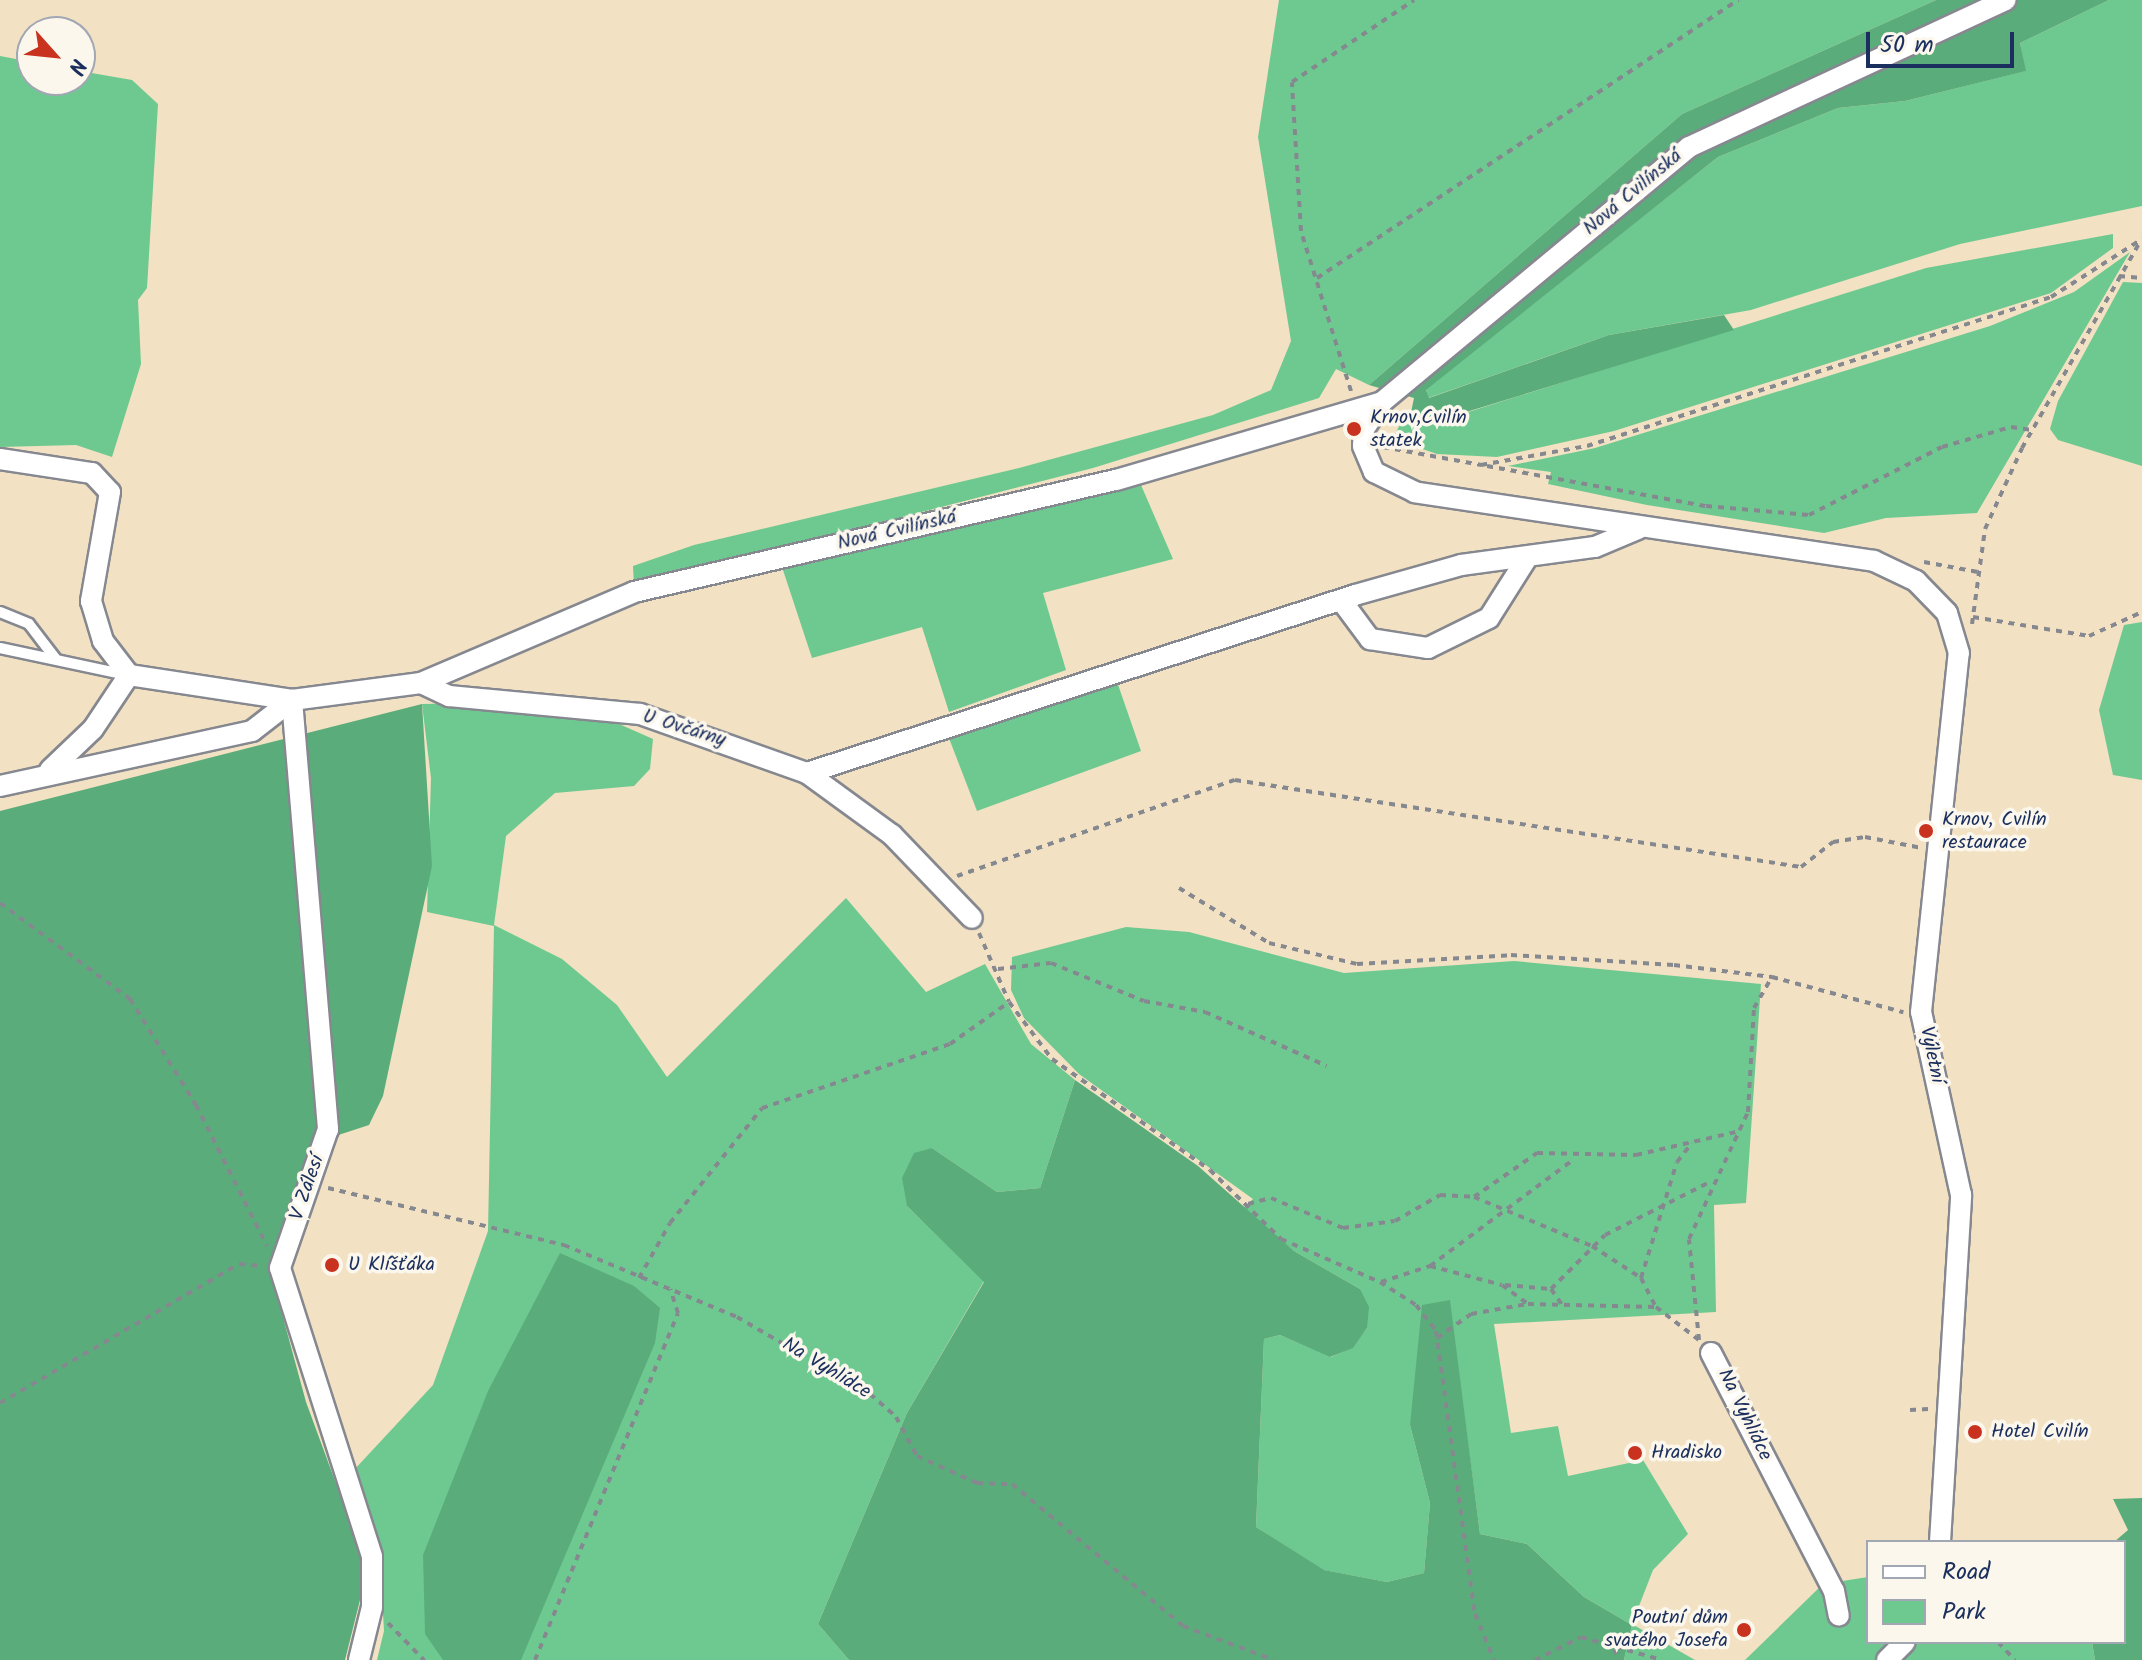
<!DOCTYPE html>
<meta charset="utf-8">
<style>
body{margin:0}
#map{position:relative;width:2142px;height:1660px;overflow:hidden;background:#f2e1c3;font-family:Kalam,sans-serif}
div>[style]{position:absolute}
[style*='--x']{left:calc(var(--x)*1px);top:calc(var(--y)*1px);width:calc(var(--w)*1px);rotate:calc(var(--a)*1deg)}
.green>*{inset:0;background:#6ec990}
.forest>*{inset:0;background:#5aad7a}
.path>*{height:4px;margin-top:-2px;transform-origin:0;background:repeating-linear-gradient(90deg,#868890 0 6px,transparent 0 12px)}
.roads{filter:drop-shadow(2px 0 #868890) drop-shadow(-2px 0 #868890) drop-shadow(0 2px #868890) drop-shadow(0 -2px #868890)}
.lane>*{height:10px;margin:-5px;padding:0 5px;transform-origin:5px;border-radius:5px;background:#fff}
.street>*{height:20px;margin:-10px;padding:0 10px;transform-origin:10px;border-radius:10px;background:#fff}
.dots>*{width:22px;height:22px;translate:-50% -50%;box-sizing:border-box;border:4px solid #fbf7ec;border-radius:50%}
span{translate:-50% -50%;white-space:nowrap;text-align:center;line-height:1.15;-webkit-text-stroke:7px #fbf7ec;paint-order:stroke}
.street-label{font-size:20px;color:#1b2f5e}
.poi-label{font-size:20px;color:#1b2f5e}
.left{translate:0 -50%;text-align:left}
.right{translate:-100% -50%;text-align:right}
.legend{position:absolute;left:1866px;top:1540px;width:260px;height:104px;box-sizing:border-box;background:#fbf7ec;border:2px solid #a1a7b3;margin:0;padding:10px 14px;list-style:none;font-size:24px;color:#1b2f5e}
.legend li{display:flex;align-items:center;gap:16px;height:40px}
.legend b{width:40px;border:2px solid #a1a7b3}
.north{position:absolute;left:16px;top:16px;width:80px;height:80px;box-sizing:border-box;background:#fbf7ec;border:2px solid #a1a7b3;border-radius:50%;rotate:117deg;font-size:22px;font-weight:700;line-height:32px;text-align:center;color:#1b2f5e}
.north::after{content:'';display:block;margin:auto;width:28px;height:36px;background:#c8321e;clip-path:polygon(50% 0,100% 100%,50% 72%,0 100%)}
.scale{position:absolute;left:1866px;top:32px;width:148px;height:36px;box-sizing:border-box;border:4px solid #1b2f5e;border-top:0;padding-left:10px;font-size:24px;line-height:28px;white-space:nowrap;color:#1b2f5e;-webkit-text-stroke:6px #fbf7ec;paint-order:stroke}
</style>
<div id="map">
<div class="green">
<i style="clip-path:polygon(1279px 0,1936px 0,1682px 114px,1369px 385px,1336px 369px,1319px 398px,1093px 468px,634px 586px,633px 566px,694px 545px,1019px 468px,1213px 415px,1271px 390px,1291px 341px,1258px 137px)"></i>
<i style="clip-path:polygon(2109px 0,2142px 0,2142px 206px,1960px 244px,1751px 310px,1609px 335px,1428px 398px,1426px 389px,1718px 157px,1838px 108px,1905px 101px,2025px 71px,2020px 43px)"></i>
<i style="clip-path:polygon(0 56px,32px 62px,32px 80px,80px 80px,80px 71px,132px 80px,158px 104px,147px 288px,138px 300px,141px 364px,112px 457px,76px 445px,0 447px)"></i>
<i style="clip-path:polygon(2113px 234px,2113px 248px,2051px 293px,1614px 431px,1497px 457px,1437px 454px,1393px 439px,1400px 424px,1446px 419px,1926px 268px)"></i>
<i style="clip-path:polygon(2130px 252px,1977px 513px,1886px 518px,1824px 533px,1647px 505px,1548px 484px,1551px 472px,1508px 466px,1595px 448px,1990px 326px,2074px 292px)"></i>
<i style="clip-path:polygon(2123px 282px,2142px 283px,2142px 466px,2058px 440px,2050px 429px,2058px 401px)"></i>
<i style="clip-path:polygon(1141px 485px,1173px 559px,1043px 593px,1066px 670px,949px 712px,922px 627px,812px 658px,781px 564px)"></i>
<i style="clip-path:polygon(2142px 622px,2142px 780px,2113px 775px,2099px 710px,2124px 625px)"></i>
<i style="clip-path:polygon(1115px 676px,1141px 751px,977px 811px,947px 733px)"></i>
<i style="clip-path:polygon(480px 703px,601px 716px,653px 739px,650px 769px,634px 786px,555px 793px,506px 836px,494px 925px,562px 959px,617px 1005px,667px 1077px,846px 898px,926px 992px,985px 964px,1031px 1044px,1075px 1080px,1040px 1188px,997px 1192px,932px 1148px,907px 1206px,984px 1281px,907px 1413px,818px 1624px,849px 1660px,377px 1660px,384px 1631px,379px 1546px,354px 1470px,433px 1385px,488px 1231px,494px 926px,427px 912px,431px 778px,422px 704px)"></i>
<i style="clip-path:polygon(1126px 927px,1189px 932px,1344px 973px,1514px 961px,1761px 984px,1746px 1203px,1714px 1205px,1716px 1312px,1494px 1324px,1511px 1433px,1558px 1426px,1568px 1476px,1643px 1460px,1688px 1534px,1653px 1570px,1632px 1624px,1695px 1660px,1624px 1660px,1632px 1625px,1584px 1597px,1527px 1544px,1480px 1534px,1449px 1300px,1410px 1425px,1430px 1503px,1424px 1573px,1387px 1582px,1323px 1570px,1256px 1527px,1264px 1339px,1280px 1335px,1331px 1357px,1353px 1347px,1367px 1328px,1360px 1289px,1294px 1251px,1242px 1209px,1253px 1199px,1079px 1074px,1024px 1018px,1011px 990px,1012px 957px)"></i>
<i style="clip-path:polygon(1868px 1577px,1868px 1642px,2092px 1642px,2095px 1660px,1745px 1660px,1823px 1584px)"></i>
</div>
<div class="forest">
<i style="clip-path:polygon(1936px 0,2109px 0,2020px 43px,2026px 71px,1905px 101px,1838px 108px,1718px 157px,1426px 390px,1429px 398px,1609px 335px,1724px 315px,1734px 330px,1427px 424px,1409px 422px,1414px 398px,1369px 385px,1682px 114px)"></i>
<i style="clip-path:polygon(422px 704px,432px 866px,383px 1096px,369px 1125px,320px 1141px,272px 1277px,306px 1402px,359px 1546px,363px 1588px,345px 1660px,0 1660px,0 811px)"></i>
<i style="clip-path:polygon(1075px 1080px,1198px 1166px,1294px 1251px,1360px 1289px,1369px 1307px,1367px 1328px,1353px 1348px,1330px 1357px,1280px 1335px,1264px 1339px,1256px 1527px,1324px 1570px,1387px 1582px,1424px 1573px,1430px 1503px,1410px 1425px,1422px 1305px,1450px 1300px,1480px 1534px,1527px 1544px,1584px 1597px,1632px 1625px,1624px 1660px,849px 1660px,818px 1624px,907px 1413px,984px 1282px,907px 1206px,902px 1178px,914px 1153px,932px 1148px,997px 1192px,1040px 1188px)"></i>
<i style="clip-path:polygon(560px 1253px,634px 1286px,660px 1308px,655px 1343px,521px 1660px,443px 1660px,425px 1634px,423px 1555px,488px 1391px)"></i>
<i style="clip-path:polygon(2142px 1498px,2142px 1660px,2095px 1660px,2092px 1642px,2124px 1642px,2124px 1542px,2114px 1542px,2128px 1530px,2113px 1499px)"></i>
</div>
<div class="path">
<i style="--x:2119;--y:276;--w:23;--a:5"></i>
<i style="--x:1317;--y:278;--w:505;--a:-33.44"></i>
<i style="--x:1351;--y:391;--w:168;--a:-107.4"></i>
<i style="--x:1301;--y:231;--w:149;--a:-93.5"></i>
<i style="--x:1292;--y:82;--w:147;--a:-33.9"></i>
<i style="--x:1383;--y:447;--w:100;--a:10.4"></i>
<i style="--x:1481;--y:465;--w:108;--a:-10.2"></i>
<i style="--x:1587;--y:446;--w:487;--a:-17.8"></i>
<i style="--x:2051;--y:297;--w:108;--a:-32.5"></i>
<i style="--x:1487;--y:466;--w:223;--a:10.4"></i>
<i style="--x:1706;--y:506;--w:103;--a:5"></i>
<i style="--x:1809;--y:515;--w:149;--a:-27.1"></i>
<i style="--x:1942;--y:447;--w:72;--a:-16.2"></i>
<i style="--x:2011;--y:427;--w:21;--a:8"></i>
<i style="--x:1924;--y:562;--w:55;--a:10.5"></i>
<i style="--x:1973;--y:617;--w:118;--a:9.3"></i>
<i style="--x:2089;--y:636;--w:58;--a:-24.4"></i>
<i style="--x:1972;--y:624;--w:96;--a:-82.2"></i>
<i style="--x:1985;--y:529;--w:89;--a:-65.4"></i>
<i style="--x:2022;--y:448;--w:237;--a:-60.2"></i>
<i style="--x:957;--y:876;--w:294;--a:-19.1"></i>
<i style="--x:1235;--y:780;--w:573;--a:8.74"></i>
<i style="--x:1801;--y:867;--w:41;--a:-38"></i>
<i style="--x:1833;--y:842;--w:32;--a:-9"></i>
<i style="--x:1865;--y:837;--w:58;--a:10.9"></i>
<i style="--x:1179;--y:888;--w:105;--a:31.4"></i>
<i style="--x:1269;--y:943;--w:90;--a:13.4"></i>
<i style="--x:1357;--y:964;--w:154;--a:-3.3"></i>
<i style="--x:1511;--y:955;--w:163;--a:3.5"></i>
<i style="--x:1674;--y:965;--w:99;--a:7"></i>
<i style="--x:1772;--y:977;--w:136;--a:15"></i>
<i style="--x:0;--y:903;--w:162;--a:36.4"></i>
<i style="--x:130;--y:999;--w:125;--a:58.1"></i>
<i style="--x:196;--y:1105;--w:158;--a:63.3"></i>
<i style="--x:979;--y:933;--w:75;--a:66.5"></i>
<i style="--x:1009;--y:1002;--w:71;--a:53"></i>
<i style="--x:1052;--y:1059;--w:193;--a:35.1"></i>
<i style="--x:1210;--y:1170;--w:99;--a:44.2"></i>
<i style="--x:1281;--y:1239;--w:108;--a:23.5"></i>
<i style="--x:1380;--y:1282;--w:43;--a:32.6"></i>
<i style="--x:1416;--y:1305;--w:33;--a:52"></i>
<i style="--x:1436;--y:1331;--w:286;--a:82.2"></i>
<i style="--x:1475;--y:1614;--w:50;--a:67.6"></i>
<i style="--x:998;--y:969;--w:53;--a:-6.5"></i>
<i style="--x:1051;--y:963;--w:100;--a:22.2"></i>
<i style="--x:1144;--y:1001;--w:62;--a:10.2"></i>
<i style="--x:1205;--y:1012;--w:133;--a:23.9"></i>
<i style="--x:328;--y:1188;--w:243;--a:13.6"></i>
<i style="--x:564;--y:1245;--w:187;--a:22.6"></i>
<i style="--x:737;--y:1317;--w:154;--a:30.1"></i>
<i style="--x:870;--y:1394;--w:35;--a:41"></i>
<i style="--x:896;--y:1417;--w:44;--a:61.7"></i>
<i style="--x:917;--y:1456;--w:66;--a:24.2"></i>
<i style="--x:977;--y:1483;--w:35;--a:2"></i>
<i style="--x:1012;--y:1484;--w:222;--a:39.7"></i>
<i style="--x:1183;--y:1626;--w:97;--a:20.5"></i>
<i style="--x:1474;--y:1197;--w:128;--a:22.6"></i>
<i style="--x:1592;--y:1246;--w:59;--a:33.1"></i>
<i style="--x:1641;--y:1278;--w:33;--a:63"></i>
<i style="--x:1248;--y:1204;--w:24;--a:-15"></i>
<i style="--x:1271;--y:1198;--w:78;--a:22.6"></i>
<i style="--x:1343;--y:1228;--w:52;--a:-7.7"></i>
<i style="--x:1395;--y:1221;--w:52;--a:-30"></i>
<i style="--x:1440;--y:1195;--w:34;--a:3"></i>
<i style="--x:1474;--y:1197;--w:77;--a:-34.9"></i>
<i style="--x:1537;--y:1153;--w:99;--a:1.2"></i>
<i style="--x:1636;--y:1155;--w:103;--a:-13"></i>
<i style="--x:1430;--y:1266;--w:179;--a:-36.6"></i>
<i style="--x:639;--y:1278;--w:63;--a:-60.6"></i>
<i style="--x:670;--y:1223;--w:147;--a:-51.3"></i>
<i style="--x:762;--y:1108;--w:199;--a:-18.8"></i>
<i style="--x:950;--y:1044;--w:72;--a:-35.4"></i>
<i style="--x:1641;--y:1278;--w:121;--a:-72.8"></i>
<i style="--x:1677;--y:1162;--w:24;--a:-52"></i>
<i style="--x:1381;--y:1282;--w:52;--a:-18.1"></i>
<i style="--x:1430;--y:1266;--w:74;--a:14.8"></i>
<i style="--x:1502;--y:1285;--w:32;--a:36"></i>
<i style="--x:1505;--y:1285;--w:46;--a:5"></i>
<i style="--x:1551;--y:1289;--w:19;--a:55"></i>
<i style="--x:1551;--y:1289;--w:76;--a:-45"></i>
<i style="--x:1605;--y:1235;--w:118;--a:-26.8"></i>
<i style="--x:1437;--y:1338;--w:42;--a:-35.2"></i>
<i style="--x:1471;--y:1314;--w:58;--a:-10"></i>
<i style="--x:1528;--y:1304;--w:128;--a:1.3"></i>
<i style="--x:1656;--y:1307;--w:54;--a:37.5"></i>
<i style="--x:1699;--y:1340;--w:101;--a:-95.7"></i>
<i style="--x:1689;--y:1239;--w:140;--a:-65.1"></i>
<i style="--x:1748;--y:1112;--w:104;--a:-86.7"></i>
<i style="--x:1754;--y:1008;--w:36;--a:-60"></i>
<i style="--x:0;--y:1403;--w:276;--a:-30.2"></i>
<i style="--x:239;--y:1264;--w:23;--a:5"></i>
<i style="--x:1910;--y:1410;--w:18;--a:-3"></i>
<i style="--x:388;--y:1623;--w:52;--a:45.8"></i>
<i style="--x:1998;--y:1642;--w:25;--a:47"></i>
<i style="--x:1614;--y:1649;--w:13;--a:61"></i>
<i style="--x:535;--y:1660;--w:375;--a:-67.6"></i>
<i style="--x:678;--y:1313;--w:25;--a:-108"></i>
<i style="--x:1535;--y:1660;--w:51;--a:-26.6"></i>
<i style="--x:1581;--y:1637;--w:84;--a:15.9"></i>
</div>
<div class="roads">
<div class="lane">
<i style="--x:0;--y:612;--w:31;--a:22"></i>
<i style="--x:29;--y:624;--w:43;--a:52.6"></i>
<i style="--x:0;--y:648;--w:130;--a:12"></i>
</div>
<div class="street">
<i style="--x:0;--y:459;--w:93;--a:8.7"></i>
<i style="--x:92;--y:473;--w:26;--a:47"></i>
<i style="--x:110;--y:492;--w:111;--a:99.9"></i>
<i style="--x:91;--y:601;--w:42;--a:73.3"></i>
<i style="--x:103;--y:641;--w:43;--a:52.6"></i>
<i style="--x:129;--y:675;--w:165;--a:8.7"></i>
<i style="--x:292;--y:700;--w:130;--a:-7.5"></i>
<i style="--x:421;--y:683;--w:232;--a:-23.1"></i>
<i style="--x:634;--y:592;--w:495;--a:-13.1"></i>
<i style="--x:1116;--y:480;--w:277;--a:-16.3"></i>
<i style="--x:1341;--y:600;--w:49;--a:53.4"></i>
<i style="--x:1370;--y:639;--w:59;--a:8.8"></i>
<i style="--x:1428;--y:648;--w:68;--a:-26.2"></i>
<i style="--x:1489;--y:618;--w:71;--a:-57.7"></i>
<i style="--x:421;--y:683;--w:31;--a:25"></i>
<i style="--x:449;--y:696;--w:192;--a:5.4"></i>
<i style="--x:640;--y:714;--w:177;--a:19.5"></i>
<i style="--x:807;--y:773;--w:105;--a:36.1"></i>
<i style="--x:892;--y:835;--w:115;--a:46.1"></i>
<i style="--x:292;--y:700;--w:431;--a:85.2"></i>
<i style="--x:328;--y:1129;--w:147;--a:109.1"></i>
<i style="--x:280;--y:1268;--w:303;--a:72.3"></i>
<i style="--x:372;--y:1557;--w:50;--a:90"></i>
<i style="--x:372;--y:1607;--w:55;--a:103.8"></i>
<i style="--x:50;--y:770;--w:59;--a:-43.6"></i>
<i style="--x:93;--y:729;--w:65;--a:-56.3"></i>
<i style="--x:807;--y:773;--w:576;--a:-17.99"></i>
<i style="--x:1355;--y:595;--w:110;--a:-15.8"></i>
<i style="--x:1461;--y:565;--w:135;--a:-7.7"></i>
<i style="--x:1595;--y:547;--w:47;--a:-22.7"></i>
<i style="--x:0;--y:786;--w:258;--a:-12.3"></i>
<i style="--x:252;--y:731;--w:51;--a:-37.8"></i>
<i style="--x:1711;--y:1353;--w:268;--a:62.7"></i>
<i style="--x:1834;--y:1591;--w:25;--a:79"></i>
<i style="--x:1940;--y:1542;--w:348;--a:-86.5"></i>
<i style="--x:1961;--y:1195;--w:187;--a:-102.3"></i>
<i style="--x:1921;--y:1012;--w:361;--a:-84"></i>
<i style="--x:1959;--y:653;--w:42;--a:-106.7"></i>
<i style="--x:1947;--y:613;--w:45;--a:-134.1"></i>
<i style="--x:1916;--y:581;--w:47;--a:-154.5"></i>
<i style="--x:1874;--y:561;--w:464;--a:-171.5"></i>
<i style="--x:1415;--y:492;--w:46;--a:-154"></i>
<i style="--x:1374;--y:472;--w:28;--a:-113"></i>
<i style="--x:1363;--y:446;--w:17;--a:-87"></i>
<i style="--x:1364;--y:429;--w:32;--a:-56"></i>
<i style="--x:1382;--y:402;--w:399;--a:-39.7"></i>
<i style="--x:1689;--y:147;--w:349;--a:-24.9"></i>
<i style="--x:1887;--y:1660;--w:25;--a:-45"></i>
</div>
</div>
<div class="dots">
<i style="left:1354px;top:429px;background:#c8321e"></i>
<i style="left:1926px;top:831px;background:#c8321e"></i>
<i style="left:332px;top:1265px;background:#c8321e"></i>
<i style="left:1975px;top:1432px;background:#c8321e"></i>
<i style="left:1635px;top:1453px;background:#c8321e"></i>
<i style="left:1744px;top:1630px;background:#c8321e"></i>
</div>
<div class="street-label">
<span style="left:1633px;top:193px;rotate:-40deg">Nová Cvilínská</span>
<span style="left:897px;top:531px;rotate:-13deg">Nová Cvilínská</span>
<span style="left:684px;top:729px;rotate:17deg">U Ovčárny</span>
<span style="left:1931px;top:1055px;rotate:78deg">Výletní</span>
<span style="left:308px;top:1188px;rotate:-71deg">V Zálesí</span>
<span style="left:826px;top:1369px;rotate:31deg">Na Vyhlídce</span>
<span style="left:1744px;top:1415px;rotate:64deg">Na Vyhlídce</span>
</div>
<div class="poi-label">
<span class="left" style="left:1370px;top:430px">Krnov,Cvilín<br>statek</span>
<span class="left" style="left:1942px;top:832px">Krnov, Cvilín<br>restaurace</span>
<span class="left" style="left:348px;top:1265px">U Klíšťáka</span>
<span class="left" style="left:1991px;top:1432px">Hotel Cvilín</span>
<span class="left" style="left:1651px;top:1453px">Hradisko</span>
<span class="right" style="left:1728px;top:1630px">Poutní dům<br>svatého Josefa</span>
</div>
<ul class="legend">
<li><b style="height:10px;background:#fff"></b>Road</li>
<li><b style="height:22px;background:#6ec990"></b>Park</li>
</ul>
<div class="north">N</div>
<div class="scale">50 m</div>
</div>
